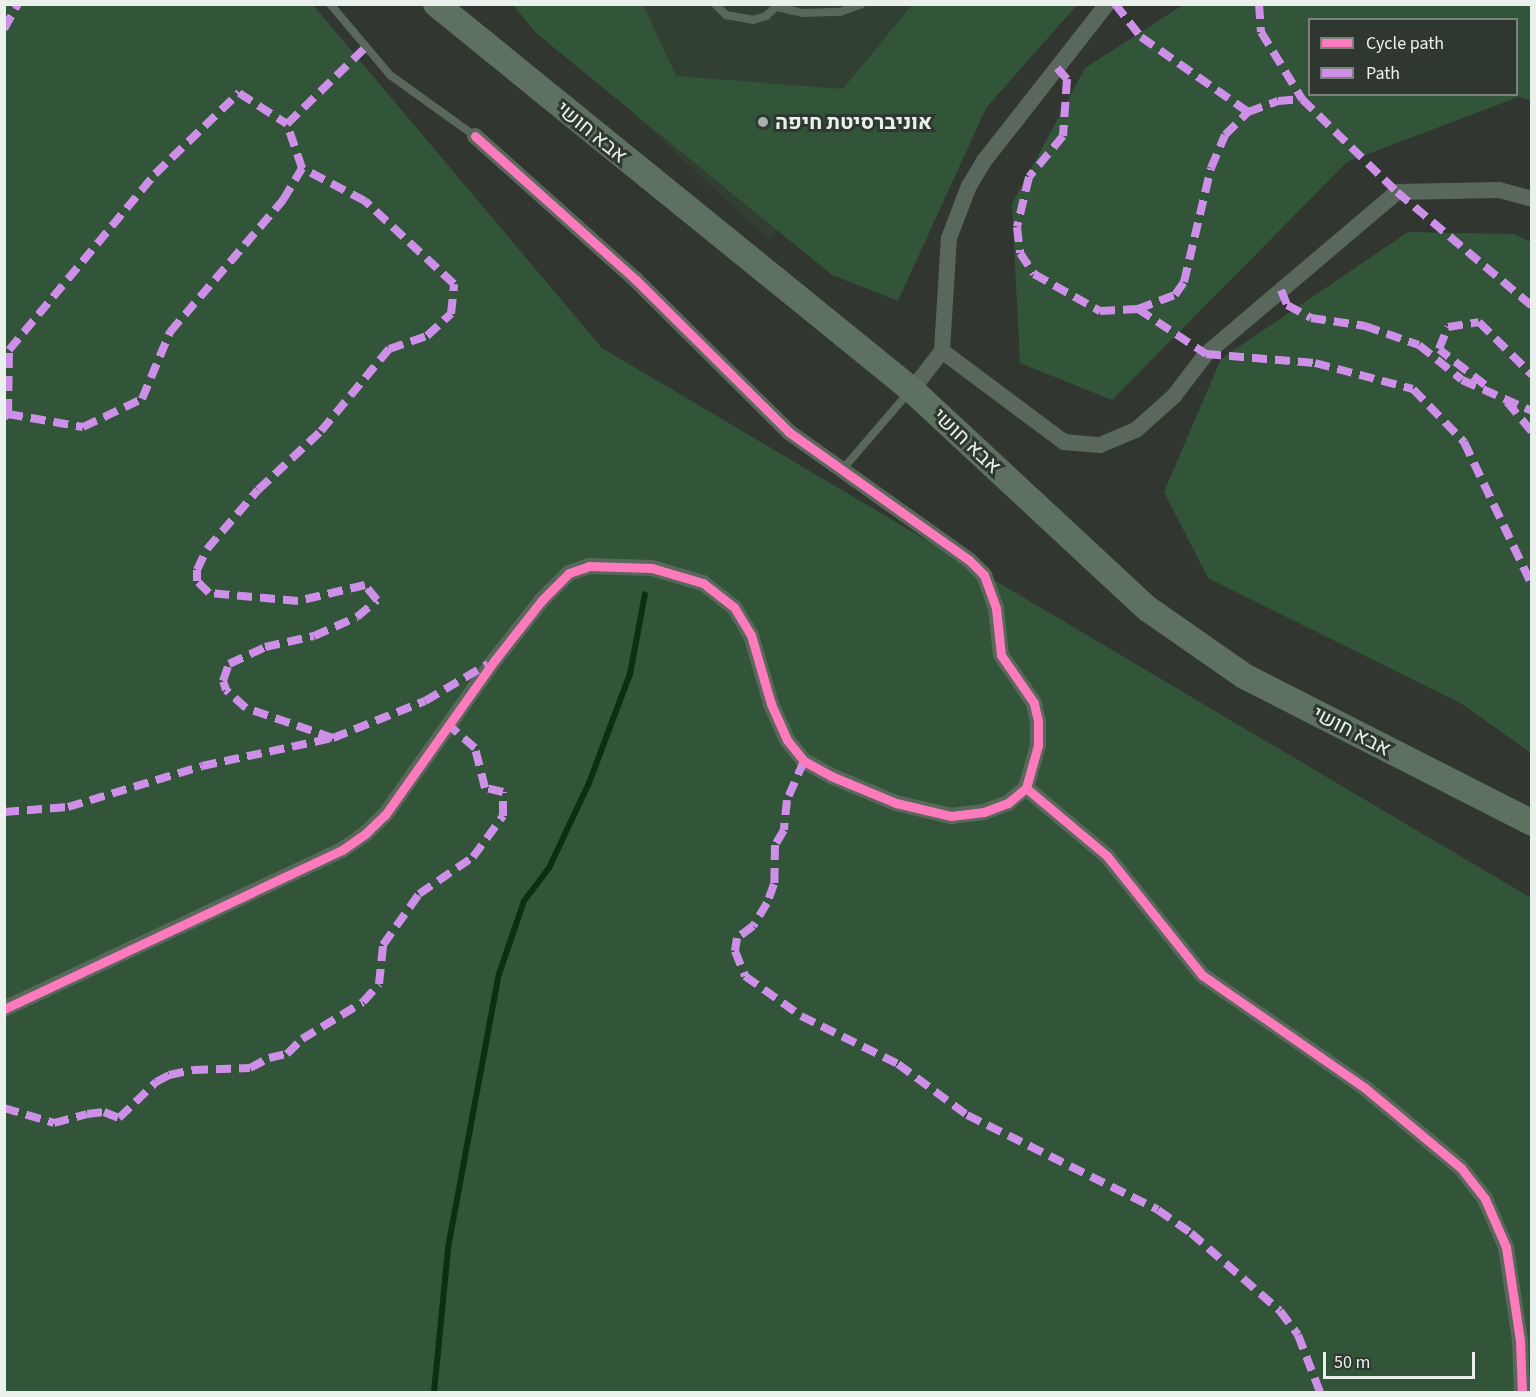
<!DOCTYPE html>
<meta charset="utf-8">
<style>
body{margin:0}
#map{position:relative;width:1536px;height:1397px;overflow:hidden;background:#313631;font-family:"Source Sans 3",Heebo,sans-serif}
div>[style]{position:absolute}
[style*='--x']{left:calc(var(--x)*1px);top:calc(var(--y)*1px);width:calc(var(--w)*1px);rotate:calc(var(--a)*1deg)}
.built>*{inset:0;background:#324034}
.green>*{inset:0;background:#325539}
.stream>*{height:6px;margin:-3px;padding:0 3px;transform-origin:3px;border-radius:3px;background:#092f14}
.lane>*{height:8px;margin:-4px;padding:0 4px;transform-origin:4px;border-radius:4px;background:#5a685c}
.street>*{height:16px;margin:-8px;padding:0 8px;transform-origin:8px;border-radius:8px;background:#5a685c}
.primary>*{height:26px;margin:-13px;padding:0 13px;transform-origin:13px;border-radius:13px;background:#5e7161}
.quiet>*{height:8px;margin-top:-4px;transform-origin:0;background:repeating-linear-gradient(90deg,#ce8fe9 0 15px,transparent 0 23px)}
.cycleway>*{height:9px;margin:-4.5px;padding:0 4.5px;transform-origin:4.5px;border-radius:4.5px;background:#fd7abc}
.dots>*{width:16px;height:16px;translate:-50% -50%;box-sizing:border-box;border:3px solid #2f3830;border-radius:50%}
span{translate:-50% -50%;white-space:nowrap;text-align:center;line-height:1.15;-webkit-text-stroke:6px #2f3830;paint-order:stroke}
.poi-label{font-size:21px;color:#eaf0eb;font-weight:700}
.left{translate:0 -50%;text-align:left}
.street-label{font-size:21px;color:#eaf0eb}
.frame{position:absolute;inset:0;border:6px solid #eaf0eb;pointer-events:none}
.legend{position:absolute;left:1308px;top:18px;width:210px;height:78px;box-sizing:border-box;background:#2f3830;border:2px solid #7a827b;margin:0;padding:8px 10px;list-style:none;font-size:18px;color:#eaf0eb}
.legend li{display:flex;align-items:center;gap:12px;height:30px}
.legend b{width:30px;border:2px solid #7a827b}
.scale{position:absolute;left:1323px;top:1352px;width:152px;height:27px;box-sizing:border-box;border:3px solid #eaf0eb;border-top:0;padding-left:8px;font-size:18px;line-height:21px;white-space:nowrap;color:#eaf0eb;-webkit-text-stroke:4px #2f3830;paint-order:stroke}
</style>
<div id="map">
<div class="built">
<i style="clip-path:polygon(517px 5px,996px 5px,769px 240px)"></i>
</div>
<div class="green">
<i style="clip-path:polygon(5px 5px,313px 5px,602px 348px,1531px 898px,1531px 1392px,5px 1392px)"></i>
<i style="clip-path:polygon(513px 5px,643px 5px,676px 76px,843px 89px,912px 5px,1077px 5px,986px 108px,898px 301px,832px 275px,536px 33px)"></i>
<i style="clip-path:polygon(evenodd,1183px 5px,1531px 5px,1531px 100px,1518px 97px,1347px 162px,1112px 400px,1020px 363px,1012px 204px,1085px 68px,1183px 5px,1310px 20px,1516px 20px,1516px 94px,1310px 94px,1310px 20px)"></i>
<i style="clip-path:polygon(1408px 232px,1514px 234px,1531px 242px,1531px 753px,1462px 704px,1208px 578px,1164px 492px,1221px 359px)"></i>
</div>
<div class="stream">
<i style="--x:434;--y:1392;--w:145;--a:-84.4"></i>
<i style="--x:448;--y:1248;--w:279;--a:-79.5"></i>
<i style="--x:499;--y:974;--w:77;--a:-71.1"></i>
<i style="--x:524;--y:901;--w:41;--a:-52.9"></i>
<i style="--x:549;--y:868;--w:94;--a:-64.8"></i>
<i style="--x:589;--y:783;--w:116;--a:-69.4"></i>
<i style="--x:630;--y:674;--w:81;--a:-79.4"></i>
</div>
<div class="lane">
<i style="--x:330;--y:4;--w:93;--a:49.8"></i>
<i style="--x:390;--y:75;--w:105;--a:35.7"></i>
<i style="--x:715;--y:4;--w:16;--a:45"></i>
<i style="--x:726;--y:15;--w:27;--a:10"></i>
<i style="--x:753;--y:20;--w:14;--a:-17"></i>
<i style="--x:766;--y:16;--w:18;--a:-43"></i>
<i style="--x:777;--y:7;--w:26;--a:13"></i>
<i style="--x:802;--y:13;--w:38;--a:-2"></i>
<i style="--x:840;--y:12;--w:23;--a:-20"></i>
<i style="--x:842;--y:470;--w:103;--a:-49.3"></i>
</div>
<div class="street">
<i style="--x:942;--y:351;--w:152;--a:36.7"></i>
<i style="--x:1064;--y:442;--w:36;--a:5"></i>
<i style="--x:1100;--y:445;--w:39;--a:-23"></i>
<i style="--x:1136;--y:430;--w:51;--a:-41.8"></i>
<i style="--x:1174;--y:396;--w:53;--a:-52.7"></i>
<i style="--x:1206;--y:354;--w:250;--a:-40.3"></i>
<i style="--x:1397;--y:192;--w:102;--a:-1.1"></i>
<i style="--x:1499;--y:190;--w:34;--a:15"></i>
<i style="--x:912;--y:390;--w:49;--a:-52.4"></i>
<i style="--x:942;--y:351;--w:113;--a:-86.5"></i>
<i style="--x:949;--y:238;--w:56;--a:-69"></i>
<i style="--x:969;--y:186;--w:29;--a:-59"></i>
<i style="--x:984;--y:161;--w:199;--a:-51.9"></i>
<i style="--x:1026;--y:788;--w:106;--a:40"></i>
<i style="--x:1107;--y:856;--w:152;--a:51.4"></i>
<i style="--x:1202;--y:975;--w:198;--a:34.7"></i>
<i style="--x:1365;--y:1088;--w:125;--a:39.8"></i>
<i style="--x:1461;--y:1168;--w:39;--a:52"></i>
<i style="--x:1485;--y:1199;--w:52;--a:66.4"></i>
<i style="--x:1506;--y:1247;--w:95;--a:81.5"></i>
<i style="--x:1520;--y:1341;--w:51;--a:87.8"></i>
<i style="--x:4;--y:1009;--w:374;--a:-25.2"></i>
<i style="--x:342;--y:850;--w:28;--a:-35"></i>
<i style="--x:365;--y:834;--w:28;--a:-44"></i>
<i style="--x:385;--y:815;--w:189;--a:-54.7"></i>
<i style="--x:494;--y:661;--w:78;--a:-51.8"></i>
<i style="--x:542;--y:600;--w:38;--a:-45"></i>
<i style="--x:569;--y:573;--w:21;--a:-19"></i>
<i style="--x:589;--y:566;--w:63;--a:1.8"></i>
<i style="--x:652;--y:568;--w:53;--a:16.4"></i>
<i style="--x:703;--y:583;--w:39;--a:38"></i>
<i style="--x:734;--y:607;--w:33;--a:59"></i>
<i style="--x:751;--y:635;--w:72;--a:73.8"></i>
<i style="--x:771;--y:704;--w:39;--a:66"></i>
<i style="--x:787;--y:740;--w:27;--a:51"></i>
<i style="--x:804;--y:761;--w:31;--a:29"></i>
<i style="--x:831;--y:776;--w:70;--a:22.6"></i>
<i style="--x:896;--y:803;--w:57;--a:13.3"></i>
<i style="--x:951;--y:816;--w:33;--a:-7"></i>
<i style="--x:984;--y:812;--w:26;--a:-21"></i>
<i style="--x:1008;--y:803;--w:23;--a:-40"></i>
<i style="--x:1026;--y:788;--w:45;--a:-74.4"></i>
<i style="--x:1038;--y:745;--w:24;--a:-90"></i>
<i style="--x:1038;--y:721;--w:18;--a:-103"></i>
<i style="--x:1034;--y:703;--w:58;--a:-124.5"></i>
<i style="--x:1001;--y:655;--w:47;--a:-96.1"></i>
<i style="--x:996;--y:608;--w:35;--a:-110"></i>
<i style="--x:984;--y:575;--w:21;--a:-135"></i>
<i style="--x:969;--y:560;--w:221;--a:-144.6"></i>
<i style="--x:789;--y:432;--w:216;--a:-135.2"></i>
<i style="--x:636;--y:280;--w:216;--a:-138.2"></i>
</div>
<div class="primary">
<i style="--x:436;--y:4;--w:613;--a:39.04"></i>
<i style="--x:912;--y:390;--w:322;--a:42.9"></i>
<i style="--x:1148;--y:609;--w:117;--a:34.9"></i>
<i style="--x:1244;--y:676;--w:323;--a:27"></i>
</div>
<div class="quiet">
<i style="--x:1115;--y:4;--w:42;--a:51.8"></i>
<i style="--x:1141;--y:37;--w:131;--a:35"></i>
<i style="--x:1259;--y:4;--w:28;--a:86"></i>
<i style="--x:1261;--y:32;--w:79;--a:58.5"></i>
<i style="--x:1302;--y:99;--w:133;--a:44.4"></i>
<i style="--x:1397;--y:192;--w:177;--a:40.2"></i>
<i style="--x:4;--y:29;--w:29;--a:-61"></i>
<i style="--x:1057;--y:68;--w:15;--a:48"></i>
<i style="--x:1067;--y:79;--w:57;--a:94"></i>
<i style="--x:1063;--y:136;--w:53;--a:129.7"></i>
<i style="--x:1029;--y:177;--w:51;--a:103.5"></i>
<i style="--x:1017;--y:227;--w:26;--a:83"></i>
<i style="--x:1020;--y:253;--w:25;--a:56"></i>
<i style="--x:1034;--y:274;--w:76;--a:29.3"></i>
<i style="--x:1100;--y:311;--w:38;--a:-3"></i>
<i style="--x:1138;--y:309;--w:40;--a:-21"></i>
<i style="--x:1175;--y:295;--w:16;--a:-55"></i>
<i style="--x:1184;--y:282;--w:117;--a:-76.7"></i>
<i style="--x:1211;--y:168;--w:36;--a:-67"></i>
<i style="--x:1225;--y:135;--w:33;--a:-45"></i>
<i style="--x:1248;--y:112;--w:32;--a:-20"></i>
<i style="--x:1278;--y:101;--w:24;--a:-5"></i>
<i style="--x:1281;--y:290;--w:16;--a:68"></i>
<i style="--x:1287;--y:305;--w:27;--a:28"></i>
<i style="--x:1311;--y:318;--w:55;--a:8.4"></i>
<i style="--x:1365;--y:326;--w:57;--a:19.4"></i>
<i style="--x:1419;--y:345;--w:55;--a:39.1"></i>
<i style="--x:1462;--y:380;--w:77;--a:23.9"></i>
<i style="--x:1138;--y:309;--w:82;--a:33.5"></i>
<i style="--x:1206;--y:354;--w:109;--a:4.7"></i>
<i style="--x:1315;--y:363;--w:101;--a:14.9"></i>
<i style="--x:1413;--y:389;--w:74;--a:46.1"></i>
<i style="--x:1464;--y:442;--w:158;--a:64.6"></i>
<i style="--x:1485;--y:385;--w:58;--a:-142"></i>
<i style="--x:1439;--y:349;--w:24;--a:-68"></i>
<i style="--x:1448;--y:327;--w:31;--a:-9"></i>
<i style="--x:1479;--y:322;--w:75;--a:45"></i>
<i style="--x:1507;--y:402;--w:39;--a:50"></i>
<i style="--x:8;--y:414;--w:64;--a:-89.1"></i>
<i style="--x:9;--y:350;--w:229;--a:-50.3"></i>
<i style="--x:155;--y:174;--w:117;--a:-44"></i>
<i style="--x:239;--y:93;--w:57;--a:32.9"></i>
<i style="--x:4;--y:417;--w:5;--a:-37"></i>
<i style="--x:8;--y:414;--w:76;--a:9.8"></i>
<i style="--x:83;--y:427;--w:65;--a:-25.4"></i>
<i style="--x:142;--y:399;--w:73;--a:-67.3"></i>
<i style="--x:170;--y:332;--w:174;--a:-49.4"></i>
<i style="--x:283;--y:200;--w:37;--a:-59"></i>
<i style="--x:333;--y:738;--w:92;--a:-161"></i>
<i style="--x:246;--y:708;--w:27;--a:-138"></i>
<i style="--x:226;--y:690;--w:9;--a:-108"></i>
<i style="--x:223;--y:681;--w:18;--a:-71"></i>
<i style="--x:229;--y:664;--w:40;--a:-25"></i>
<i style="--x:265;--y:647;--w:50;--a:-12.7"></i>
<i style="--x:314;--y:636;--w:47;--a:-23.8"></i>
<i style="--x:357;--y:617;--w:26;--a:-40"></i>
<i style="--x:377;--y:600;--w:19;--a:-129"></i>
<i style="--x:365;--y:585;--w:69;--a:166.6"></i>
<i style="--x:298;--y:601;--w:89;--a:-174.9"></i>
<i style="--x:209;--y:593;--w:17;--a:-135"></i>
<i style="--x:197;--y:581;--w:11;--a:-90"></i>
<i style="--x:197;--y:570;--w:23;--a:-65"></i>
<i style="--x:207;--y:549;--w:78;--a:-49.2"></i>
<i style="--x:258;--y:490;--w:86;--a:-43.1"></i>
<i style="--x:321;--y:431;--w:107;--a:-50.3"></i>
<i style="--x:389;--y:349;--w:40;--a:-18.9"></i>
<i style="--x:427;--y:336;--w:33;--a:-43"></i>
<i style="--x:451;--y:314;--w:30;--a:-84"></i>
<i style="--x:454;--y:284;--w:122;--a:-137"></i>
<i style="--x:365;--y:201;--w:71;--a:-152.4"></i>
<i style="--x:302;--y:168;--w:46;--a:-108.8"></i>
<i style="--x:287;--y:124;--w:110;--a:-44.3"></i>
<i style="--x:804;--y:761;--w:43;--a:113.6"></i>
<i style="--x:787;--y:800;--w:30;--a:96"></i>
<i style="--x:784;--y:830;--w:17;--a:121"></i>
<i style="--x:775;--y:845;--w:39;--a:91"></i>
<i style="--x:774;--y:884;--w:20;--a:110"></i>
<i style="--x:767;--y:903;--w:27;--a:121"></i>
<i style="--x:753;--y:926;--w:20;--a:143"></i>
<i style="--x:737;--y:938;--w:13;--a:99"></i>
<i style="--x:735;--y:951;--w:27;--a:68"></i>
<i style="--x:745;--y:976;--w:69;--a:35.5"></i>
<i style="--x:801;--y:1016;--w:108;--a:26.3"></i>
<i style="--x:898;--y:1064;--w:86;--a:36.5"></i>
<i style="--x:967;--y:1115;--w:213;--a:26.4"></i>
<i style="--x:1158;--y:1210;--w:40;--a:34.9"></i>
<i style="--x:1191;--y:1233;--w:118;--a:41.2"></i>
<i style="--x:1280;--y:1311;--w:30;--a:53"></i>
<i style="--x:1298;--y:1335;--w:61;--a:68.9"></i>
<i style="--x:4;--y:812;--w:64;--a:-4.5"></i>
<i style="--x:68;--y:807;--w:140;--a:-17"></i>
<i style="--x:202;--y:766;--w:134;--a:-12.1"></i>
<i style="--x:333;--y:738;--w:99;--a:-21.9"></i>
<i style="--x:425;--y:701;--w:73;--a:-30.4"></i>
<i style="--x:4;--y:1108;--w:52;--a:16.7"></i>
<i style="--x:54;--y:1123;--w:34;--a:-15"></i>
<i style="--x:87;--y:1114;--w:17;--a:-7"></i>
<i style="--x:104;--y:1112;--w:16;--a:22"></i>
<i style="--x:119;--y:1118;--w:52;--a:-44.2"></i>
<i style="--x:156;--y:1082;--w:15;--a:-28"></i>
<i style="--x:169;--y:1075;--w:25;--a:-12"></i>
<i style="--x:193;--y:1070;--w:57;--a:-2"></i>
<i style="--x:250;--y:1068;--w:21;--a:-28"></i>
<i style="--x:269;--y:1058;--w:18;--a:-13"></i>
<i style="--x:287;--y:1054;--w:21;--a:-45"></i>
<i style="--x:302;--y:1039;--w:71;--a:-31.2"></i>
<i style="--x:363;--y:1002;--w:24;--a:-48"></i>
<i style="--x:379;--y:984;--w:39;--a:-84"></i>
<i style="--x:383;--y:945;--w:62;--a:-54.8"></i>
<i style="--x:419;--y:894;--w:65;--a:-34.4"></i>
<i style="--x:473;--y:857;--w:51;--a:-53.8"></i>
<i style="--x:503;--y:816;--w:24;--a:-90"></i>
<i style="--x:503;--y:792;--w:18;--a:-167"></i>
<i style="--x:485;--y:788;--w:41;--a:-104"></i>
<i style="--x:475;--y:748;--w:35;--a:-139"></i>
</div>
<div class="cycleway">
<i style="--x:1026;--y:788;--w:106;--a:40"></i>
<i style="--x:1107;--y:856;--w:152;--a:51.4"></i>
<i style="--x:1202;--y:975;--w:198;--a:34.7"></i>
<i style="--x:1365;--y:1088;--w:125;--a:39.8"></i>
<i style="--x:1461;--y:1168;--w:39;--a:52"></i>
<i style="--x:1485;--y:1199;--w:52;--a:66.4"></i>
<i style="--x:1506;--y:1247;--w:95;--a:81.5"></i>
<i style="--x:1520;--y:1341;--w:51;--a:87.8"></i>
<i style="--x:4;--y:1009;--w:374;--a:-25.2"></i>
<i style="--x:342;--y:850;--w:28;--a:-35"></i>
<i style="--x:365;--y:834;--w:28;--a:-44"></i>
<i style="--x:385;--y:815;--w:189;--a:-54.7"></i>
<i style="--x:494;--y:661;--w:78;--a:-51.8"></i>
<i style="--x:542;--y:600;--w:38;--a:-45"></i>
<i style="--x:569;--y:573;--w:21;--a:-19"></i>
<i style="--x:589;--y:566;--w:63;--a:1.8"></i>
<i style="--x:652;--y:568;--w:53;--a:16.4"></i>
<i style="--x:703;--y:583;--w:39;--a:38"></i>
<i style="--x:734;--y:607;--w:33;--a:59"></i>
<i style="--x:751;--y:635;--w:72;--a:73.8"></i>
<i style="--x:771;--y:704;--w:39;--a:66"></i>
<i style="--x:787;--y:740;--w:27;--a:51"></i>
<i style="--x:804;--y:761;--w:31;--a:29"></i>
<i style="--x:831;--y:776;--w:70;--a:22.6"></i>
<i style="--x:896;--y:803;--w:57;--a:13.3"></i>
<i style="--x:951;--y:816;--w:33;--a:-7"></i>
<i style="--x:984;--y:812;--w:26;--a:-21"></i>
<i style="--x:1008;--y:803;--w:23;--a:-40"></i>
<i style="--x:1026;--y:788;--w:45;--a:-74.4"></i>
<i style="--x:1038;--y:745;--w:24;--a:-90"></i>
<i style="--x:1038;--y:721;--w:18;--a:-103"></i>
<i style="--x:1034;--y:703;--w:58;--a:-124.5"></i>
<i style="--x:1001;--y:655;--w:47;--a:-96.1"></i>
<i style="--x:996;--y:608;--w:35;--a:-110"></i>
<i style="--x:984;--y:575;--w:21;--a:-135"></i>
<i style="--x:969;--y:560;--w:221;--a:-144.6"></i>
<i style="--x:789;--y:432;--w:216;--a:-135.2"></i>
<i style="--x:636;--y:280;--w:216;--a:-138.2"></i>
</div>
<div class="dots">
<i style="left:763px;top:122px;background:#a9afaa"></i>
</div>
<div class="poi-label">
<span class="left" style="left:775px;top:122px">אוניברסיטת חיפה</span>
</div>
<div class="street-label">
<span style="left:592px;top:132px;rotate:39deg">אבא חושי</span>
<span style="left:967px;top:441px;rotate:43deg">אבא חושי</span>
<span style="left:1352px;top:731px;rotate:27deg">אבא חושי</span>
</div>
<div class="frame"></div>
<ul class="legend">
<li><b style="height:8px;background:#fd7abc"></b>Cycle path</li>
<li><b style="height:8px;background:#ce8fe9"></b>Path</li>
</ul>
<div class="scale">50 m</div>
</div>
